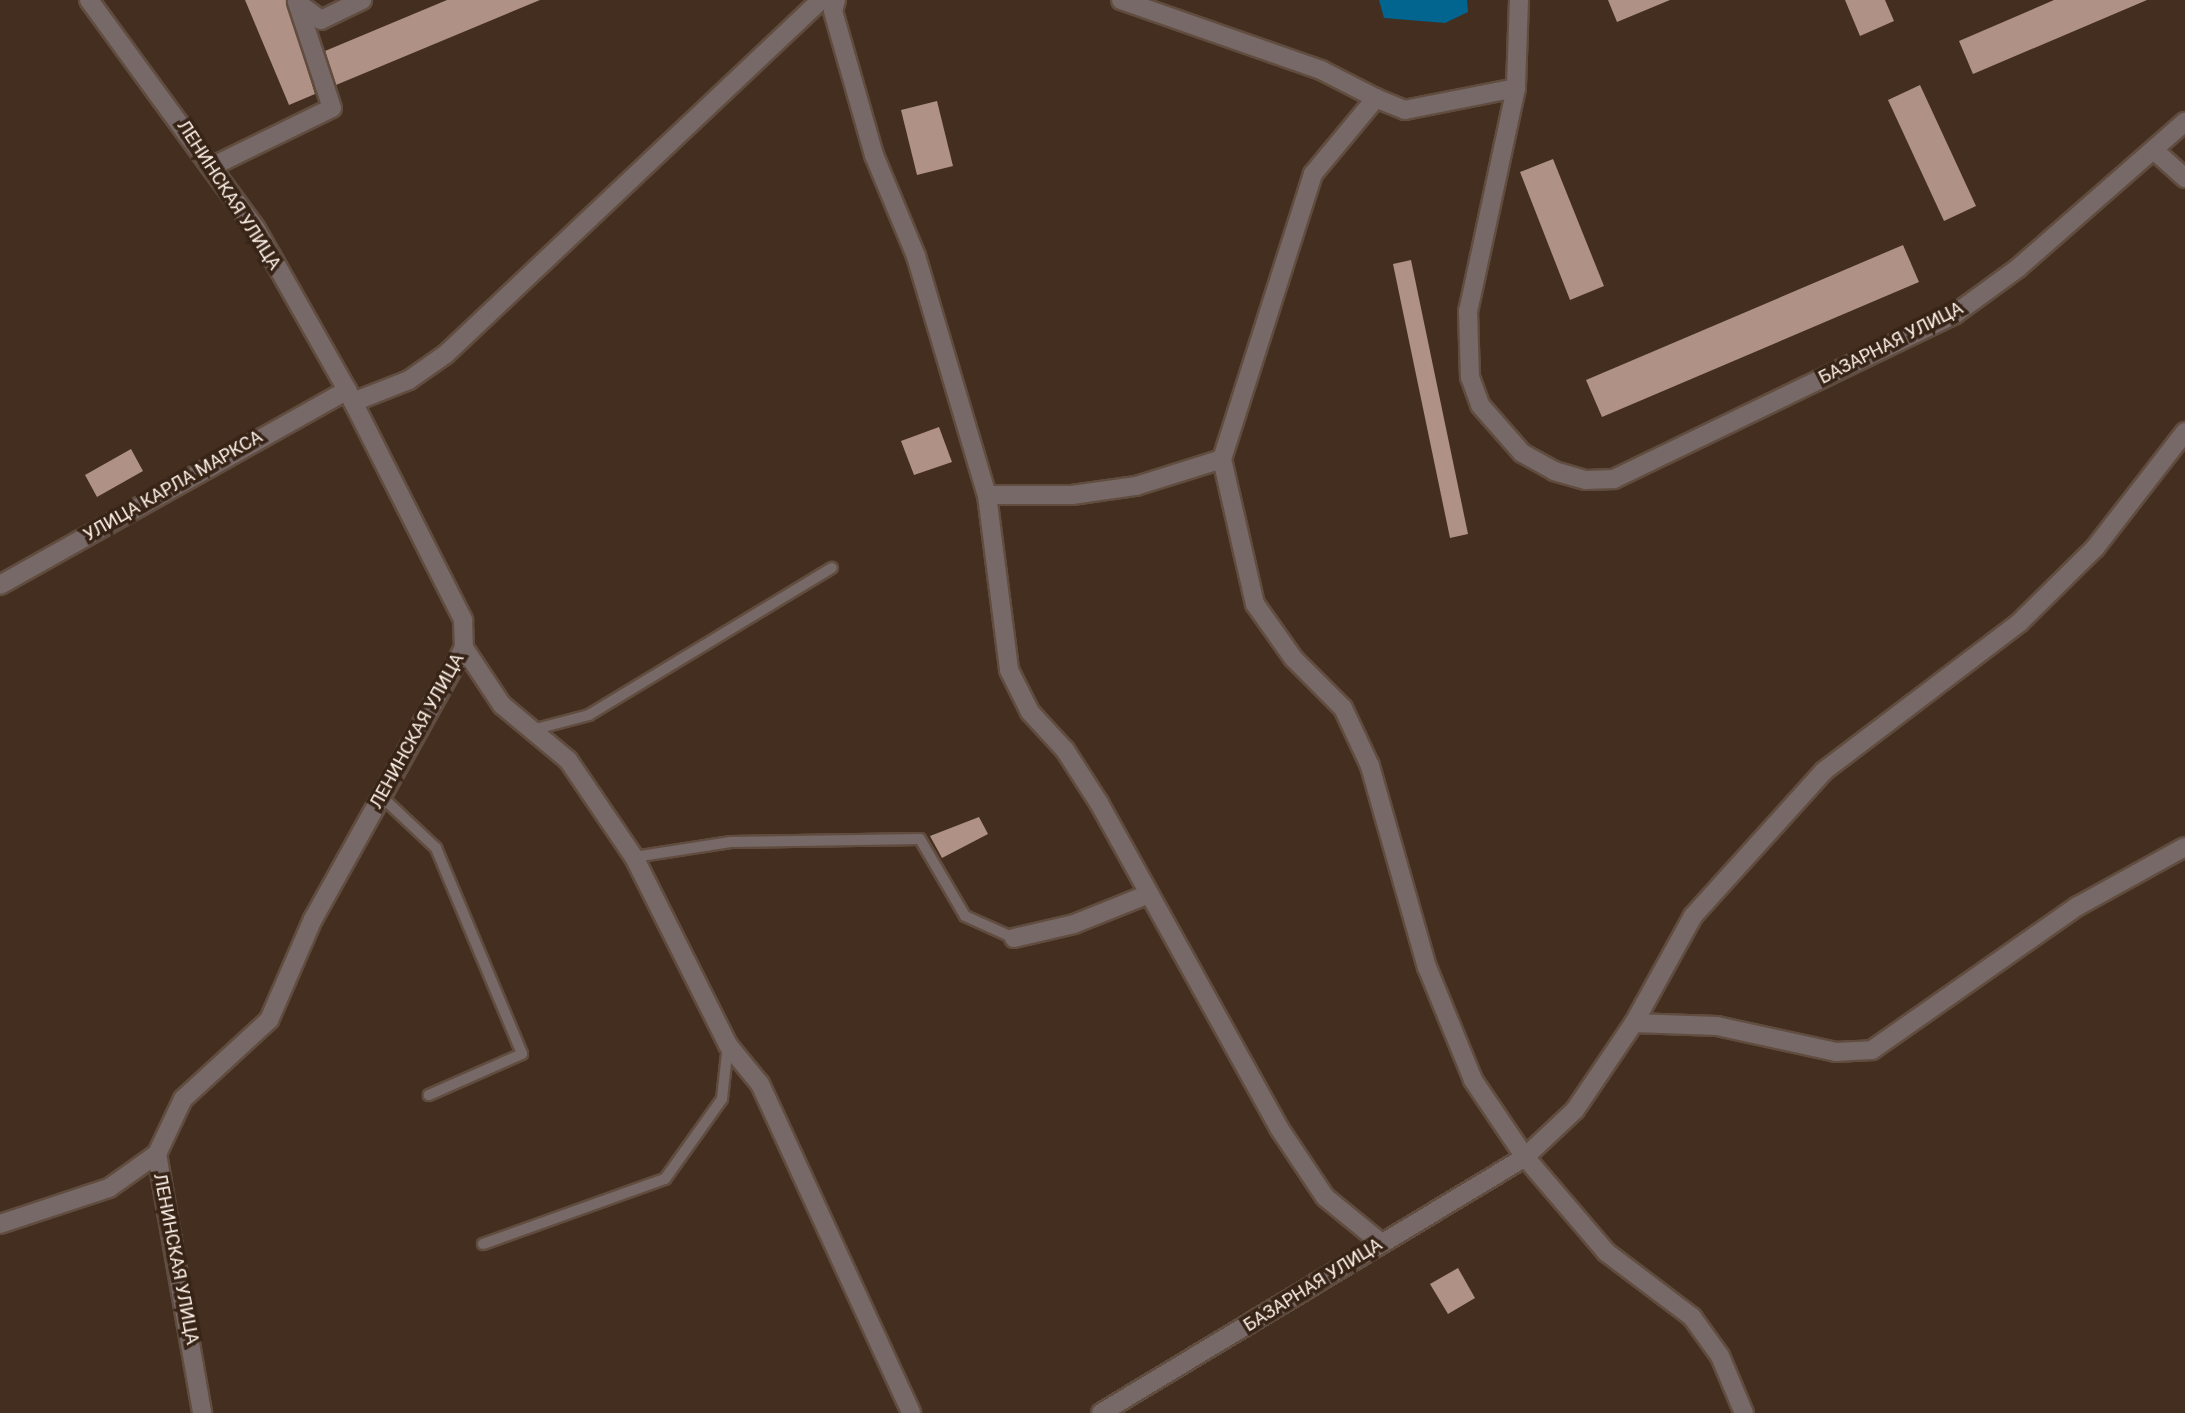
<!DOCTYPE html>
<meta charset="utf-8">
<style>
body{margin:0}
#map{position:relative;width:2185px;height:1413px;overflow:hidden;background:#432e1f;font-family:Roboto,sans-serif}
div>[style]{position:absolute}
[style*='--x']{left:calc(var(--x)*1px);top:calc(var(--y)*1px);width:calc(var(--w)*1px);rotate:calc(var(--a)*1deg)}
.water>*{inset:0;background:#01658f}
.building>*{inset:0;background:#af9185}
.roads{filter:drop-shadow(2px 0 #614d3f) drop-shadow(-2px 0 #614d3f) drop-shadow(0 2px #614d3f) drop-shadow(0 -2px #614d3f)}
.service>*{height:10px;margin:-5px;padding:0 5px;transform-origin:5px;border-radius:5px;background:#776968}
.minor>*{height:18px;margin:-9px;padding:0 9px;transform-origin:9px;border-radius:9px;background:#776968}
span{translate:-50% -50%;white-space:nowrap;text-align:center;line-height:1.15;-webkit-text-stroke:7px #382416;paint-order:stroke}
.street-label{font-size:18px;color:#fdf2ea}
</style>
<div id="map">
<div class="water">
<i style="clip-path:polygon(1379px 0,1467px 0,1468px 12px,1445px 23px,1384px 18px)"></i>
</div>
<div class="building">
<i style="clip-path:polygon(245px 0,286px 0,315px 94px,289px 105px)"></i>
<i style="clip-path:polygon(447px 0,540px 0,336px 85px,325px 51px)"></i>
<i style="clip-path:polygon(1608px 0,1670px 0,1617px 22px)"></i>
<i style="clip-path:polygon(1845px 0,1885px 0,1894px 21px,1860px 36px)"></i>
<i style="clip-path:polygon(2054px 0,2147px 0,1973px 74px,1959px 41px)"></i>
<i style="clip-path:polygon(1920px 85px,1976px 206px,1944px 221px,1888px 100px)"></i>
<i style="clip-path:polygon(937px 101px,953px 166px,917px 175px,901px 110px)"></i>
<i style="clip-path:polygon(1553px 159px,1604px 286px,1570px 300px,1520px 172px)"></i>
<i style="clip-path:polygon(1903px 245px,1919px 282px,1602px 417px,1586px 380px)"></i>
<i style="clip-path:polygon(1411px 260px,1468px 534px,1450px 538px,1393px 264px)"></i>
<i style="clip-path:polygon(939px 427px,952px 462px,914px 475px,901px 441px)"></i>
<i style="clip-path:polygon(131px 449px,143px 471px,97px 497px,85px 475px)"></i>
<i style="clip-path:polygon(979px 817px,988px 834px,942px 858px,930px 836px)"></i>
<i style="clip-path:polygon(1458px 1268px,1475px 1298px,1448px 1314px,1430px 1284px)"></i>
</div>
<div class="roads">
<div class="service">
<i style="--x:532;--y:730;--w:59;--a:-14.7"></i>
<i style="--x:589;--y:715;--w:284;--a:-31.2"></i>
<i style="--x:381;--y:796;--w:76;--a:43.4"></i>
<i style="--x:436;--y:848;--w:223;--a:67.3"></i>
<i style="--x:522;--y:1054;--w:102;--a:156.2"></i>
<i style="--x:634;--y:857;--w:98;--a:-8.8"></i>
<i style="--x:731;--y:842;--w:189;--a:-0.9"></i>
<i style="--x:920;--y:839;--w:89;--a:59.7"></i>
<i style="--x:965;--y:916;--w:54;--a:24.2"></i>
<i style="--x:483;--y:1244;--w:193;--a:-19.7"></i>
<i style="--x:665;--y:1179;--w:98;--a:-54.5"></i>
<i style="--x:722;--y:1099;--w:54;--a:-83.7"></i>
</div>
<div class="minor">
<i style="--x:89;--y:0;--w:283;--a:53.9"></i>
<i style="--x:256;--y:229;--w:185;--a:60.5"></i>
<i style="--x:347;--y:390;--w:258;--a:63.2"></i>
<i style="--x:463;--y:620;--w:28;--a:88"></i>
<i style="--x:464;--y:648;--w:310;--a:119.1"></i>
<i style="--x:313;--y:919;--w:110;--a:113.5"></i>
<i style="--x:269;--y:1020;--w:117;--a:137.4"></i>
<i style="--x:183;--y:1099;--w:61;--a:115.3"></i>
<i style="--x:157;--y:1154;--w:263;--a:80.1"></i>
<i style="--x:836;--y:0;--w:11;--a:105"></i>
<i style="--x:833;--y:11;--w:150;--a:74.1"></i>
<i style="--x:874;--y:155;--w:109;--a:67.4"></i>
<i style="--x:916;--y:256;--w:249;--a:73.5"></i>
<i style="--x:987;--y:495;--w:176;--a:82.8"></i>
<i style="--x:1009;--y:670;--w:47;--a:63.4"></i>
<i style="--x:1030;--y:712;--w:52;--a:47.4"></i>
<i style="--x:1065;--y:750;--w:63;--a:57.3"></i>
<i style="--x:1099;--y:803;--w:372;--a:61"></i>
<i style="--x:1279;--y:1128;--w:83;--a:56.3"></i>
<i style="--x:1325;--y:1197;--w:71;--a:39.3"></i>
<i style="--x:1121;--y:0;--w:212;--a:19.3"></i>
<i style="--x:1321;--y:70;--w:62;--a:27"></i>
<i style="--x:1519;--y:0;--w:88;--a:92"></i>
<i style="--x:1516;--y:88;--w:228;--a:102.1"></i>
<i style="--x:1468;--y:311;--w:66;--a:88.3"></i>
<i style="--x:1470;--y:377;--w:30;--a:70"></i>
<i style="--x:1480;--y:405;--w:64;--a:48.8"></i>
<i style="--x:1522;--y:453;--w:37;--a:29"></i>
<i style="--x:1554;--y:471;--w:33;--a:16"></i>
<i style="--x:1586;--y:480;--w:28;--a:-2"></i>
<i style="--x:1614;--y:479;--w:379;--a:-25.8"></i>
<i style="--x:1955;--y:314;--w:78;--a:-36.1"></i>
<i style="--x:2018;--y:268;--w:222;--a:-41.2"></i>
<i style="--x:299;--y:4;--w:27;--a:36"></i>
<i style="--x:321;--y:20;--w:46;--a:-26"></i>
<i style="--x:1516;--y:88;--w:113;--a:168.8"></i>
<i style="--x:1405;--y:110;--w:31;--a:-158"></i>
<i style="--x:1376;--y:98;--w:99;--a:129.7"></i>
<i style="--x:1313;--y:174;--w:299;--a:107.7"></i>
<i style="--x:1222;--y:459;--w:149;--a:77.2"></i>
<i style="--x:1255;--y:604;--w:67;--a:54.7"></i>
<i style="--x:1294;--y:659;--w:69;--a:45"></i>
<i style="--x:1343;--y:708;--w:64;--a:65"></i>
<i style="--x:1370;--y:766;--w:209;--a:74.2"></i>
<i style="--x:1427;--y:967;--w:122;--a:67.8"></i>
<i style="--x:1473;--y:1080;--w:93;--a:56"></i>
<i style="--x:1525;--y:1157;--w:125;--a:49.5"></i>
<i style="--x:1606;--y:1252;--w:108;--a:37.1"></i>
<i style="--x:1692;--y:1317;--w:48;--a:54.3"></i>
<i style="--x:1720;--y:1356;--w:62;--a:67.2"></i>
<i style="--x:2154;--y:150;--w:42;--a:42.1"></i>
<i style="--x:213;--y:166;--w:132;--a:-26"></i>
<i style="--x:332;--y:108;--w:112;--a:-108.3"></i>
<i style="--x:353;--y:402;--w:60;--a:-21.4"></i>
<i style="--x:409;--y:380;--w:45;--a:-35.1"></i>
<i style="--x:446;--y:354;--w:516;--a:-43.35"></i>
<i style="--x:987;--y:495;--w:85;--a:0"></i>
<i style="--x:1072;--y:495;--w:65;--a:-8"></i>
<i style="--x:1136;--y:486;--w:90;--a:-17.4"></i>
<i style="--x:0;--y:585;--w:398;--a:-29.3"></i>
<i style="--x:464;--y:648;--w:69;--a:56.3"></i>
<i style="--x:502;--y:705;--w:86;--a:39.8"></i>
<i style="--x:568;--y:760;--w:117;--a:55.8"></i>
<i style="--x:634;--y:857;--w:210;--a:63.4"></i>
<i style="--x:728;--y:1045;--w:50;--a:50.6"></i>
<i style="--x:760;--y:1084;--w:362;--a:65.3"></i>
<i style="--x:1014;--y:938;--w:62;--a:-13.1"></i>
<i style="--x:1074;--y:924;--w:81;--a:-21.8"></i>
<i style="--x:1634;--y:1023;--w:83;--a:2.1"></i>
<i style="--x:1717;--y:1026;--w:122;--a:12.3"></i>
<i style="--x:1836;--y:1052;--w:36;--a:-3"></i>
<i style="--x:1872;--y:1050;--w:251;--a:-35"></i>
<i style="--x:2078;--y:906;--w:122;--a:-28.9"></i>
<i style="--x:0;--y:1224;--w:115;--a:-18.3"></i>
<i style="--x:109;--y:1188;--w:59;--a:-35.3"></i>
<i style="--x:1101;--y:1413;--w:495;--a:-31.1"></i>
<i style="--x:1525;--y:1157;--w:69;--a:-43.2"></i>
<i style="--x:1575;--y:1110;--w:105;--a:-55.9"></i>
<i style="--x:1634;--y:1023;--w:122;--a:-61.1"></i>
<i style="--x:1693;--y:916;--w:195;--a:-47.9"></i>
<i style="--x:1824;--y:771;--w:246;--a:-37.2"></i>
<i style="--x:2020;--y:622;--w:105;--a:-44.6"></i>
<i style="--x:2095;--y:548;--w:147;--a:-52.2"></i>
</div>
</div>
<div class="street-label">
<span style="left:229px;top:195px;rotate:57deg">ЛЕНИНСКАЯ УЛИЦА</span>
<span style="left:1891px;top:343px;rotate:-27deg">БАЗАРНАЯ УЛИЦА</span>
<span style="left:173px;top:486px;rotate:-30deg">УЛИЦА КАРЛА МАРКСА</span>
<span style="left:417px;top:731px;rotate:-61deg">ЛЕНИНСКАЯ УЛИЦА</span>
<span style="left:176px;top:1259px;rotate:79deg">ЛЕНИНСКАЯ УЛИЦА</span>
<span style="left:1313px;top:1285px;rotate:-32deg">БАЗАРНАЯ УЛИЦА</span>
</div>
</div>
